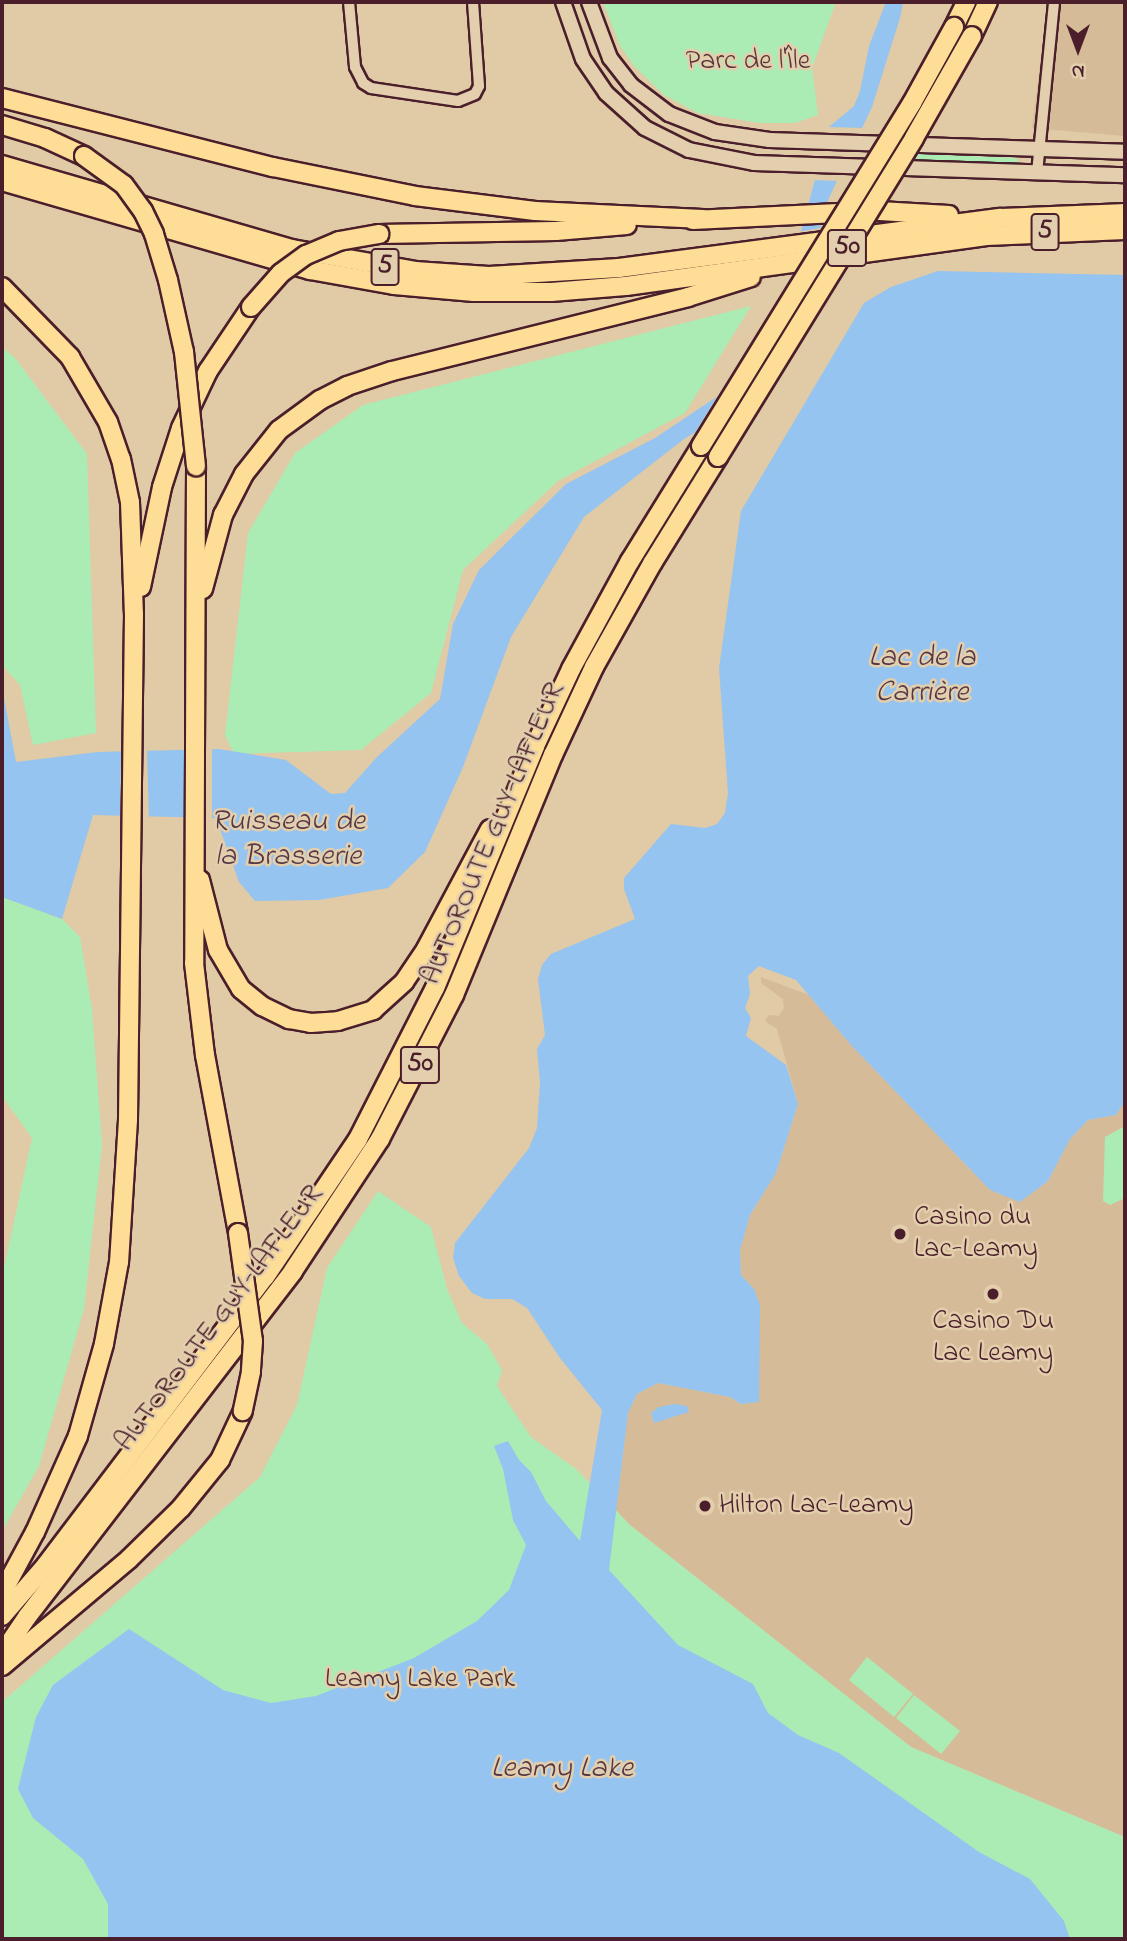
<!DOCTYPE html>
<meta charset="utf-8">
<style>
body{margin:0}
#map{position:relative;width:1127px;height:1941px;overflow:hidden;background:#e1caa6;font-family:"Indie Flower",sans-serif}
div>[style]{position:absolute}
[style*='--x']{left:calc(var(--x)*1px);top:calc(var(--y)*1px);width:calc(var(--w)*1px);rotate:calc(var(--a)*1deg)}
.built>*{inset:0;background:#d6bb98}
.green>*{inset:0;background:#abecb5}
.water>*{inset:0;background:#94c4ef}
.pier>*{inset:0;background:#e1caa6}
.roads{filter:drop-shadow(2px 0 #4a1f2b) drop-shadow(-2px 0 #4a1f2b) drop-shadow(0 2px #4a1f2b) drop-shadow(0 -2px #4a1f2b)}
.minor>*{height:10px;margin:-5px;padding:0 5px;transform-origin:5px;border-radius:5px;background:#e3cfad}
.secondary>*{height:14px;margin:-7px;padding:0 7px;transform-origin:7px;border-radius:7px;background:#e3cfad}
.motorway>*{height:18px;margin:-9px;padding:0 9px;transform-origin:9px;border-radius:9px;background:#fedd96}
.bridges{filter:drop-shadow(2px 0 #4a1f2b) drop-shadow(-2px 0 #4a1f2b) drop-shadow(0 2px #4a1f2b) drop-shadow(0 -2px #4a1f2b)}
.motorway-bridge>*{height:18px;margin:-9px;padding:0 9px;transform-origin:9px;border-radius:9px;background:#fedd96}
.dots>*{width:19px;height:19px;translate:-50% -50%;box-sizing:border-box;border:4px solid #e3cfad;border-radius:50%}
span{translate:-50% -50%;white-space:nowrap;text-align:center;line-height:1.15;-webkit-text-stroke:5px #e3cfad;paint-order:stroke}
.shield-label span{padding:2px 5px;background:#e3cfad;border:2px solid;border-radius:5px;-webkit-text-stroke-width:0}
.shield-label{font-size:26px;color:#4a1f2b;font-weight:700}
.park-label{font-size:28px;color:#543439}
.street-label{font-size:28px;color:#4a1f2b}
.poi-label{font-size:28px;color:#4a1f2b}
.left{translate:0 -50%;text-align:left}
.water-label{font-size:30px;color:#553848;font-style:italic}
.frame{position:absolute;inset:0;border:4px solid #4a1f2b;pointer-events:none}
.north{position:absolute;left:1043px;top:14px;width:70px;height:70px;-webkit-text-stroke:5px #e3cfad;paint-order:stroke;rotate:180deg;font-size:19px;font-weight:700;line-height:28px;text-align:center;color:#4a1f2b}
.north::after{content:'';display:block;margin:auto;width:24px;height:32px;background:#4a1f2b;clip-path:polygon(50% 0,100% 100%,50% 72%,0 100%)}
</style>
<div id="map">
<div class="built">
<i style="clip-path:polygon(1048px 2px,1125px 2px,1125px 136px,1032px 128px)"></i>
<i style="clip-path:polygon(761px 977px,809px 995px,851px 1045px,990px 1190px,1020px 1202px,1048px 1181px,1070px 1139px,1088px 1120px,1116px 1115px,1125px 1101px,1125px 1837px,911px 1747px,630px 1525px,616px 1510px,628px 1413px,637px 1394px,658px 1383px,730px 1397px,741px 1404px,754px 1289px,741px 1275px,740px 1250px,750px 1215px,776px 1173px,798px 1104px,777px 1029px,765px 1021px,769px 1015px,779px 1016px,784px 1008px,783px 999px,761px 983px)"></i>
</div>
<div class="green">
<i style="clip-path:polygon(603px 2px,836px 2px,812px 68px,818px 115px,795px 123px,759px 123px,698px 113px,664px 95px,634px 66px,620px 46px)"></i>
<i style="clip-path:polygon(918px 154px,1017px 158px,1017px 165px,915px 160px)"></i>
<i style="clip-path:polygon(751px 306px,685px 413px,558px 481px,463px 570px,431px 693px,361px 750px,234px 754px,225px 735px,248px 533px,295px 453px,363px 405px)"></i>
<i style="clip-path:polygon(2px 347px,15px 358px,87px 454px,96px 733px,33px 745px,20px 685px,2px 665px)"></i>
<i style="clip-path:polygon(2px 897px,62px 919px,80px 937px,92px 1009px,102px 1145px,84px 1309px,39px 1466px,2px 1531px,2px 1277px,32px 1138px,2px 1096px)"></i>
<i style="clip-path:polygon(1125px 1126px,1125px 1198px,1110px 1205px,1103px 1201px,1105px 1137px)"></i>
<i style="clip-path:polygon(378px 1191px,431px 1227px,447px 1289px,462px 1323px,487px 1344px,502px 1370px,497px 1386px,531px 1437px,576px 1469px,630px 1525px,911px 1747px,1125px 1837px,1125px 1939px,2px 1939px,2px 1702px,260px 1477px,297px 1405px,327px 1268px)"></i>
<i style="clip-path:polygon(867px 1657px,913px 1694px,894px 1717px,849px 1680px)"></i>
<i style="clip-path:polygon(914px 1695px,960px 1731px,941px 1754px,896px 1718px)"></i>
</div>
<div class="water">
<i style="clip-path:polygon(886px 2px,903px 2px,900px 18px,872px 107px,828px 200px,799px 305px,728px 413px,684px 439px,584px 517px,511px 637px,463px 767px,425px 852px,388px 888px,319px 900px,255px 901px,239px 882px,216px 818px,93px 815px,62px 919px,2px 897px,2px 687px,16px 762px,98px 752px,219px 749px,286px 760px,331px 794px,345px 793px,376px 758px,440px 699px,453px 624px,479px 570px,566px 484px,655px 438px,724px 392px,785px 291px,829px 127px,854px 106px,860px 91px,869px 46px)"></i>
<i style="clip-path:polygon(938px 271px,1125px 275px,1125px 1101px,1116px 1115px,1088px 1120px,1070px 1139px,1048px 1181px,1020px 1202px,990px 1190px,851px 1045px,796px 980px,759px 966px,748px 976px,750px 994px,745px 1008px,751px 1018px,746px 1036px,786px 1065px,798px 1104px,776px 1173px,750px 1215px,740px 1250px,741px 1275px,754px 1289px,760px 1305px,759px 1402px,741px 1404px,730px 1397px,658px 1383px,637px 1394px,628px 1413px,609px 1570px,678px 1645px,753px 1684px,768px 1713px,798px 1735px,839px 1753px,979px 1852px,1030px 1879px,1064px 1921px,1070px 1939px,108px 1939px,108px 1904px,83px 1859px,33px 1818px,18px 1789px,36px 1717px,53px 1685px,129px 1629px,223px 1690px,271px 1703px,316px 1696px,414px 1658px,477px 1621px,509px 1590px,526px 1545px,513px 1520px,503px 1469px,494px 1446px,508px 1441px,519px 1460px,531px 1472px,546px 1501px,580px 1541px,602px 1410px,560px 1358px,527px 1308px,512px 1299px,485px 1299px,472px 1293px,459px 1276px,453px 1258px,455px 1243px,529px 1148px,537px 1128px,540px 1082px,537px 1049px,545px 1035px,538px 979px,542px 965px,551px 954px,635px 919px,624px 889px,624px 878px,671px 824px,705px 828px,717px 824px,725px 813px,728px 793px,719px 668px,741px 511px,864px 303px,891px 287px)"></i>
<i style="clip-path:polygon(675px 1404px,687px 1406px,689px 1412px,654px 1423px,651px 1413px,659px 1407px)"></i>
</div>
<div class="pier">
<i style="clip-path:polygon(825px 127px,866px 128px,841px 181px,811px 180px)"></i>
<i style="clip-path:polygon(830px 205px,802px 306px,747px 396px,731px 416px,691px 439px,721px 390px,728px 385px,788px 282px,784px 282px,797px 232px,821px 228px)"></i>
<i style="clip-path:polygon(186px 746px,212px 746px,212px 821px,185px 821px)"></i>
<i style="clip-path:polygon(147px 747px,149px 820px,120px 819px,121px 748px)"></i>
</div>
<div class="roads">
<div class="minor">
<i style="--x:349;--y:2;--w:65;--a:84.7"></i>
<i style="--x:355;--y:67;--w:18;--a:63"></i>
<i style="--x:363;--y:83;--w:9;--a:32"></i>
<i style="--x:371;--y:88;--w:88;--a:8.5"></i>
<i style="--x:458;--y:101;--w:18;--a:-22"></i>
<i style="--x:475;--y:94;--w:9;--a:-63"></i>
<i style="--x:479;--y:86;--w:84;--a:-94.1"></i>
<i style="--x:1037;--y:173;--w:172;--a:-84.3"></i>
</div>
<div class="secondary">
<i style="--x:563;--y:2;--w:60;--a:70.7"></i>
<i style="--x:583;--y:59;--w:41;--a:55.9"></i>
<i style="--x:606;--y:93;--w:52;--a:41.9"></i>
<i style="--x:645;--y:128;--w:49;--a:26.6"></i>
<i style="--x:689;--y:150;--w:66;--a:11.3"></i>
<i style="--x:754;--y:163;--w:371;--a:1.9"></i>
<i style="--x:589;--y:2;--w:60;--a:69.4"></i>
<i style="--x:610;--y:58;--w:34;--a:52"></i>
<i style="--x:631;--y:85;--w:48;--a:37.3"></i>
<i style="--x:669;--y:114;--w:49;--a:21.4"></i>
<i style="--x:715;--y:132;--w:55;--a:8.4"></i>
<i style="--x:769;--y:140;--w:356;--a:1.9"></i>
</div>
<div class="motorway">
<i style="--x:954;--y:27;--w:28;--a:-64"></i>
<i style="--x:972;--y:36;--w:38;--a:-65"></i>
<i style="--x:2;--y:98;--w:280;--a:14.3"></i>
<i style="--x:273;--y:167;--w:145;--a:11.5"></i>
<i style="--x:415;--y:196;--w:121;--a:7.1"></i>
<i style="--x:535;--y:211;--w:168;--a:2.7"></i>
<i style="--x:2;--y:125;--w:45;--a:16.8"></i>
<i style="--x:45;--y:138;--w:43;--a:24.8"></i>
<i style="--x:2;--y:165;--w:302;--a:16.2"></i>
<i style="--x:292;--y:249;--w:125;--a:10.1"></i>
<i style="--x:415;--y:271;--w:74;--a:3.9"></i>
<i style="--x:489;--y:276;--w:130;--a:-3.5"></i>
<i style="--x:619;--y:268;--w:385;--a:-7.5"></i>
<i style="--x:1001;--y:218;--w:124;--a:-2.3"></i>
<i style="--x:2;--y:181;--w:321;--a:16.1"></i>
<i style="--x:310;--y:270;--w:85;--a:10.1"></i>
<i style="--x:394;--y:285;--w:80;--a:5"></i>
<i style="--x:474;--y:292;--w:77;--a:0"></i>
<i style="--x:551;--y:292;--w:75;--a:-4.6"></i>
<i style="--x:626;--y:286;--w:364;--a:-7.9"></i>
<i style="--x:987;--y:236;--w:138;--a:-2.5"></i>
<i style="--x:693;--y:220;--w:186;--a:-2.8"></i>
<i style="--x:879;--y:211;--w:70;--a:3.3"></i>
<i style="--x:379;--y:234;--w:177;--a:-1"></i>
<i style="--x:556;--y:231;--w:71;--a:-4.8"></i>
<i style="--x:2;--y:287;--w:98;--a:45.8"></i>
<i style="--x:70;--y:357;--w:75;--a:59.7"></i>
<i style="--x:108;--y:422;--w:39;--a:71"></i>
<i style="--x:121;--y:459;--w:44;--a:78.2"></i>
<i style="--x:130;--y:502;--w:112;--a:88"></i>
<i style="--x:134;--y:614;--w:506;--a:90.68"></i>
<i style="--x:128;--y:1120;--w:142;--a:93.6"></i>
<i style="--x:119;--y:1262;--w:83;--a:100.4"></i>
<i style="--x:104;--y:1344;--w:96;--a:105.8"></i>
<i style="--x:78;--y:1436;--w:105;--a:114.1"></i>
<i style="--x:35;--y:1532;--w:69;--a:118.4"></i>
<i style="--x:196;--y:466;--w:497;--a:90.2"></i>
<i style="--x:194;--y:963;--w:93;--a:83.2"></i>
<i style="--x:205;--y:1055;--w:181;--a:79.5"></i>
<i style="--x:141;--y:587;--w:102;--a:-78.1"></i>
<i style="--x:162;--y:487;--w:62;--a:-72.1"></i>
<i style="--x:181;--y:428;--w:63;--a:-64.7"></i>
<i style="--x:208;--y:371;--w:77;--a:-56.1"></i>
<i style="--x:203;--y:589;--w:77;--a:-74.9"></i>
<i style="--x:223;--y:515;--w:46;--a:-62.9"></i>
<i style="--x:244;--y:474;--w:56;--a:-51.5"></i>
<i style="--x:279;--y:430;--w:51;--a:-36.2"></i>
<i style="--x:320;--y:400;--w:30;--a:-27"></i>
<i style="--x:347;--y:386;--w:47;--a:-18.4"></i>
<i style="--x:392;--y:371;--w:305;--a:-14"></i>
<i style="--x:688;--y:297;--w:66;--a:-17.6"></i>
<i style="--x:200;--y:880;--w:72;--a:75.6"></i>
<i style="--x:218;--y:950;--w:45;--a:59.5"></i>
<i style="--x:241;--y:989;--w:27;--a:39"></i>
<i style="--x:262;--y:1006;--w:30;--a:26"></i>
<i style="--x:289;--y:1019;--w:22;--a:10"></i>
<i style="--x:311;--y:1023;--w:27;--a:-4"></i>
<i style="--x:338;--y:1021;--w:37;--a:-17"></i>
<i style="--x:373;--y:1010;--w:42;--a:-42.1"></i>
<i style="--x:404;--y:982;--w:40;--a:-56"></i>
<i style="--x:426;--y:949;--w:136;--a:-61.9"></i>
<i style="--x:2;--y:1616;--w:67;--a:-49.2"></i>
<i style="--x:46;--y:1565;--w:362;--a:-52.8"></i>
<i style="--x:265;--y:1277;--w:166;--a:-56"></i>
<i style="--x:358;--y:1139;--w:169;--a:-63"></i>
<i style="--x:435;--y:988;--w:262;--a:-67.5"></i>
<i style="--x:535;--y:746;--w:85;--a:-64.9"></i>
<i style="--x:571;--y:669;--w:123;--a:-61.4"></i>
<i style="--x:630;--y:561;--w:135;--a:-58.3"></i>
<i style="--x:2;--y:1654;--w:45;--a:-56"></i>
<i style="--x:27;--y:1617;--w:436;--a:-52.4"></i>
<i style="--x:293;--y:1271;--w:158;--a:-56.6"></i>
<i style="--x:380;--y:1139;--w:162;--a:-62.8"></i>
<i style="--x:454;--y:995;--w:260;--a:-67.6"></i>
<i style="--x:553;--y:755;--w:97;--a:-65"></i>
<i style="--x:594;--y:667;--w:120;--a:-60.7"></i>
<i style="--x:653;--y:562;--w:123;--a:-58.2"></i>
<i style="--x:2;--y:1666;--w:166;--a:-40.1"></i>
<i style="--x:129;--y:1559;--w:73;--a:-44.4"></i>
<i style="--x:181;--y:1508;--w:62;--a:-50.9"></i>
<i style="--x:220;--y:1460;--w:54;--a:-64.9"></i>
</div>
</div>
<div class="bridges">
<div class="motorway-bridge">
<i style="--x:84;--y:156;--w:49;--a:35.9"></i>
<i style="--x:124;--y:185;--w:32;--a:54"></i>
<i style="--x:143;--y:211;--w:25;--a:64"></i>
<i style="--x:154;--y:234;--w:48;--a:73.1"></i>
<i style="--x:168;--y:280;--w:74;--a:77.5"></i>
<i style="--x:184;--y:352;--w:115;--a:84"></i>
<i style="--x:251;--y:307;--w:45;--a:-48.6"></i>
<i style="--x:281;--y:273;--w:31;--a:-36"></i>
<i style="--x:306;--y:255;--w:36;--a:-23"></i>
<i style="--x:339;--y:241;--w:41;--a:-9.9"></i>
<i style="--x:701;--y:446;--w:403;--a:-58.4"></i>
<i style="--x:912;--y:103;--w:87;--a:-61.1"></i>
<i style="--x:718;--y:457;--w:374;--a:-58.4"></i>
<i style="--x:914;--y:138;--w:117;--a:-60.4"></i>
<i style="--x:238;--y:1233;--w:109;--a:82.1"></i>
<i style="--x:253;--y:1341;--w:31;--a:94"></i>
<i style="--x:251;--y:1372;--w:40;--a:102"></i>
</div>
</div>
<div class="dots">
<i style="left:900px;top:1234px;background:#4a1f2b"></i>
<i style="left:993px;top:1294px;background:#4a1f2b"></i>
<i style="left:705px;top:1506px;background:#4a1f2b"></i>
</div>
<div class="shield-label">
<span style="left:1045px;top:232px">5</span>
<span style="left:847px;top:248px">50</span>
<span style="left:385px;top:267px">5</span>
<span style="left:420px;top:1065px">50</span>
</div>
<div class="park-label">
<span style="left:748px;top:62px">Parc de l'Île</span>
<span style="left:420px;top:1680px">Leamy Lake Park</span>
</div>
<div class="street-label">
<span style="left:494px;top:834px;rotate:-67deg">AUTOROUTE GUY-LAFLEUR</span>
<span style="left:220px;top:1319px;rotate:-53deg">AUTOROUTE GUY-LAFLEUR</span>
</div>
<div class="poi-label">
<span class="left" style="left:914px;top:1234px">Casino du<br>Lac-Leamy</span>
<span style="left:993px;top:1338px">Casino Du<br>Lac Leamy</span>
<span class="left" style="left:719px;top:1506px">Hilton Lac-Leamy</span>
</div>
<div class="water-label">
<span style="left:922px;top:675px">Lac de la<br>Carrière</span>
<span style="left:288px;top:839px">Ruisseau de<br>la Brasserie</span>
<span style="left:562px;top:1769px">Leamy Lake</span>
</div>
<div class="frame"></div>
<div class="north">N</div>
</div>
